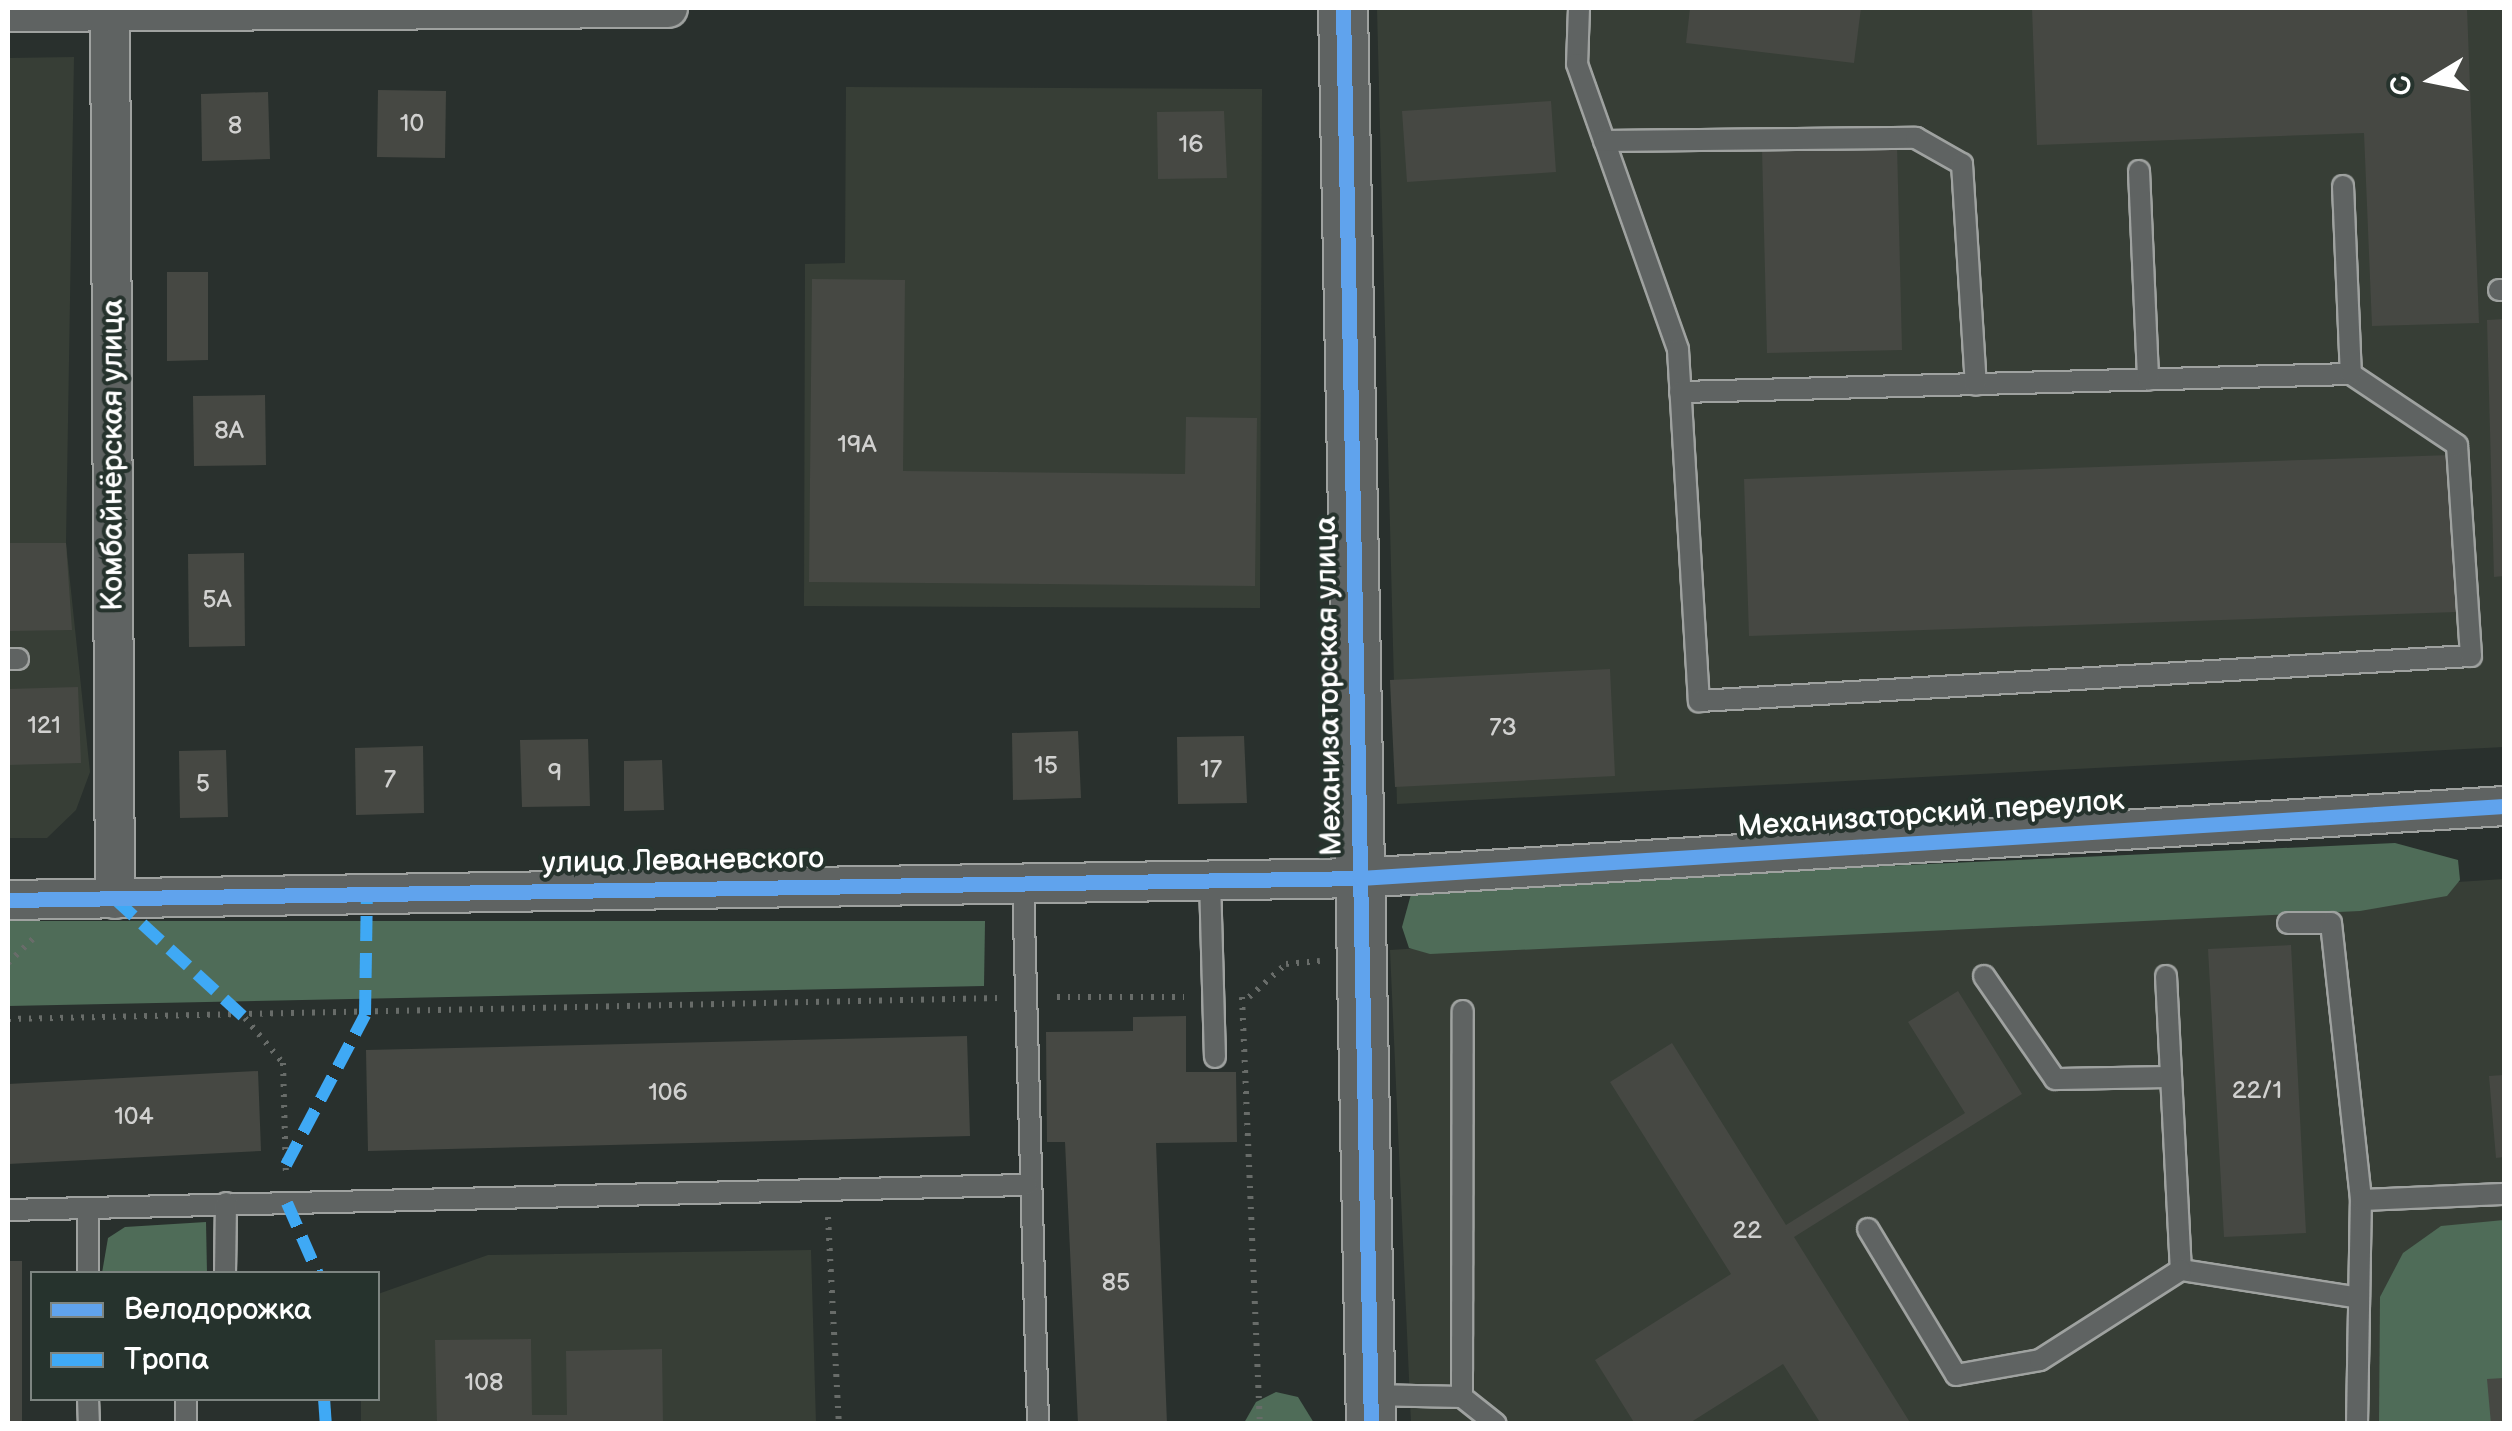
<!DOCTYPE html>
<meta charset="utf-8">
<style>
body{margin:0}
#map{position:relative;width:2512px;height:1431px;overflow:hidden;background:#29302d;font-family:"Balsamiq Sans",sans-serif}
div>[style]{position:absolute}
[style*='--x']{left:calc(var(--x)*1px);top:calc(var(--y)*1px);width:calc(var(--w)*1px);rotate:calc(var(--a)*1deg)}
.built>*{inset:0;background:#373e36}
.green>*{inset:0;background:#4f6c58}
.building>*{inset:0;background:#464843}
.path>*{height:6px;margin-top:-3px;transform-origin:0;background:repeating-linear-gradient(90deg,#686c69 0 2.5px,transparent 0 10.5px)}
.roads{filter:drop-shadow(2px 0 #9fa2a0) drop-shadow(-2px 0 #9fa2a0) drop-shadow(0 2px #9fa2a0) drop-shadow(0 -2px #9fa2a0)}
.service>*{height:20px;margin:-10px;padding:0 10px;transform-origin:10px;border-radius:10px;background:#5f6362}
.minor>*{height:38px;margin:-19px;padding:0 19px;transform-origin:19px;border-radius:19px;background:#5f6362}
.tertiary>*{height:48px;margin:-24px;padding:0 24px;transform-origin:24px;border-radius:24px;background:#5f6362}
.quiet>*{height:12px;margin-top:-6px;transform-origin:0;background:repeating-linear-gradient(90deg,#3fa9f5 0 25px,transparent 0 37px)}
.cycleway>*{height:15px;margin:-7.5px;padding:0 7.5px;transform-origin:7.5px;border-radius:7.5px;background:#60a3ed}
span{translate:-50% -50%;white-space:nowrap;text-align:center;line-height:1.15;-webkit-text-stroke:8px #26332d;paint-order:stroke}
.number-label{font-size:25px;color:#d1d1d0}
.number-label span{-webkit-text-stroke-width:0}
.street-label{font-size:30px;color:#fff}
.frame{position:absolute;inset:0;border:10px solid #fff;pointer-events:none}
.legend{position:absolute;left:30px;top:1271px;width:350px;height:130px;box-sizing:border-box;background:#26332d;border:2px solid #7d8581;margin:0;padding:12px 18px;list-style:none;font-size:30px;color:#fff}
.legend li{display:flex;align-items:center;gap:20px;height:50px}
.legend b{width:50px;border:2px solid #7d8581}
.north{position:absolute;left:2382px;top:30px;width:100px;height:100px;-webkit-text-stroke:8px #26332d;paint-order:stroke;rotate:260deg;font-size:28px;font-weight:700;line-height:40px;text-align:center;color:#fff}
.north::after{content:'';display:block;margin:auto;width:35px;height:45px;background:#fff;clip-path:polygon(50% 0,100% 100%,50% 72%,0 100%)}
</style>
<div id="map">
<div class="built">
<i style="clip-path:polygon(1377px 8px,2504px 8px,2504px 747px,1397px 804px)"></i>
<i style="clip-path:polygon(74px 57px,66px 543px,90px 772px,76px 810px,47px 838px,8px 838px,8px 58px)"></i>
<i style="clip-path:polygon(846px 87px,1262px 89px,1260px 608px,804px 606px,805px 264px,845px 263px)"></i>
<i style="clip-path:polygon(2504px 879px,2504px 1423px,1411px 1423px,1390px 950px)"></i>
<i style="clip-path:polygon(811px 1250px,816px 1423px,361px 1423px,361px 1399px,378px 1398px,378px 1294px,488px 1255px)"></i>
</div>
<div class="green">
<i style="clip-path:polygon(2395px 843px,2458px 860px,2460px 880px,2447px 896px,2360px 911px,1430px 954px,1409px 948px,1402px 927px,1413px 887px)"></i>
<i style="clip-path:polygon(8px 921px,985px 921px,984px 986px,8px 1006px)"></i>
<i style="clip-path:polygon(2504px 1220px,2504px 1423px,2379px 1424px,2380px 1297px,2403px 1253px,2441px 1226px)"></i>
<i style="clip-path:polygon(206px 1222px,207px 1273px,102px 1273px,108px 1238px,125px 1227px)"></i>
<i style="clip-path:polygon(1276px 1392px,1298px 1397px,1314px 1423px,1244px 1423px,1256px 1402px)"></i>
</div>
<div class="building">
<i style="clip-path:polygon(1690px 8px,1861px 8px,1854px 63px,1686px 43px)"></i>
<i style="clip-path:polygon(2032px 8px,2467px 8px,2479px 323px,2372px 326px,2364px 133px,2037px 145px)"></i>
<i style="clip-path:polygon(378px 90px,446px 91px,445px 158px,377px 157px)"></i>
<i style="clip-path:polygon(268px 92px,270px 159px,202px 161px,201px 94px)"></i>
<i style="clip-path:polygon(1551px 101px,1556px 172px,1407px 182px,1402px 111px)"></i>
<i style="clip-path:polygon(1224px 111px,1227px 178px,1158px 179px,1157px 112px)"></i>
<i style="clip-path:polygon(1897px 145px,1902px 350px,1767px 353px,1762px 149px)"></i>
<i style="clip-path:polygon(167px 272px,208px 272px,208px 360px,167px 361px)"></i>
<i style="clip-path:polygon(812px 279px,905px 280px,903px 471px,1185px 474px,1186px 417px,1257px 418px,1255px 586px,809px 582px)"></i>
<i style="clip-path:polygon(2504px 319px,2504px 576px,2494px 577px,2487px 320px)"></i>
<i style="clip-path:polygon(265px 395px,266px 465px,194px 466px,193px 396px)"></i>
<i style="clip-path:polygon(2451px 455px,2457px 612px,1749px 636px,1744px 479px)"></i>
<i style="clip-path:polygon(8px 543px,66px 543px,72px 630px,8px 631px)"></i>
<i style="clip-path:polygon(244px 553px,245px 646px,189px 647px,188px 554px)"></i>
<i style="clip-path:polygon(1610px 669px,1615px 776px,1395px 787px,1390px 680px)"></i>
<i style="clip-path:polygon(78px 687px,81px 763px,8px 765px,8px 689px)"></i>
<i style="clip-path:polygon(1078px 731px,1081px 798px,1013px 800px,1012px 733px)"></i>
<i style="clip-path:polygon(1244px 736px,1247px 803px,1178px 804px,1177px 737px)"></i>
<i style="clip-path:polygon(588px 739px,590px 806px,522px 807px,520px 740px)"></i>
<i style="clip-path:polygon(423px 746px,424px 813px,356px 815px,355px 748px)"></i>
<i style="clip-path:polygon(226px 750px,228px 817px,180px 818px,179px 751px)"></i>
<i style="clip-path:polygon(662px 760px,664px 810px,624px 811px,624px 761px)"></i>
<i style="clip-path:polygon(2291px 945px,2306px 1233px,2224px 1237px,2208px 949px)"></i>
<i style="clip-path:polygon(1958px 991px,2022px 1094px,1794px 1237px,1911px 1424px,1821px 1424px,1783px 1364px,1688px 1424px,1635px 1424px,1595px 1360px,1731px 1274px,1610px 1082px,1672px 1043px,1786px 1225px,1965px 1113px,1908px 1022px)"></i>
<i style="clip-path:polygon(1186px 1016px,1186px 1072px,1236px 1072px,1237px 1142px,1156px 1143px,1167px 1424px,1078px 1424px,1065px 1142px,1047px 1142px,1046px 1032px,1133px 1031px,1133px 1017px)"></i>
<i style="clip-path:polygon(967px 1036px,970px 1136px,368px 1151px,366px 1050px)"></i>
<i style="clip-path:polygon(258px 1071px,261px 1151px,8px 1164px,8px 1084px)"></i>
<i style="clip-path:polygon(2504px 1075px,2504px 1157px,2496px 1158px,2489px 1076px)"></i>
<i style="clip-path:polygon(8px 1261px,22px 1261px,22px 1424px,8px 1424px)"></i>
<i style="clip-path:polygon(531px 1339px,532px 1415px,567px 1415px,566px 1351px,662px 1349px,663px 1424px,437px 1424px,435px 1340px)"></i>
<i style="clip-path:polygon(2504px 1378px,2504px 1424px,2491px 1424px,2487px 1379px)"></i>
</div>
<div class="path">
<i style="--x:8;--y:963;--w:35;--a:-44"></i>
<i style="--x:1057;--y:997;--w:127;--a:0"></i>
<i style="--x:1242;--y:997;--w:427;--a:87.6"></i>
<i style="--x:1249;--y:997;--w:50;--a:-41.7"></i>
<i style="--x:1286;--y:964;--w:34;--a:-5"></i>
<i style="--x:245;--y:1018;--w:59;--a:49.8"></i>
<i style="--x:283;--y:1063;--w:113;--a:88.5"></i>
<i style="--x:8;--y:1019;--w:991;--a:-1.21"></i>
<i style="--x:828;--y:1217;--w:207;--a:87"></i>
</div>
<div class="roads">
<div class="service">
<i style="--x:1579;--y:8;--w:56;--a:92"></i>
<i style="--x:1577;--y:64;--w:303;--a:70.5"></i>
<i style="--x:1678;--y:350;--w:352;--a:86.6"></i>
<i style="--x:1699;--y:701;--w:773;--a:-3.34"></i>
<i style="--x:2471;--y:656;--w:211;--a:-93.8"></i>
<i style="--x:2457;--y:445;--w:128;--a:-146.2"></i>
<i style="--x:2351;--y:374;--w:671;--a:178.46"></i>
<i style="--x:1604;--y:141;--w:312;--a:-0.6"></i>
<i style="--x:1916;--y:138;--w:53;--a:29.5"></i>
<i style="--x:1962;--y:164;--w:221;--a:86.4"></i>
<i style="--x:2139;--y:171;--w:209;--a:87.5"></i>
<i style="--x:2343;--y:186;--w:188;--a:87.6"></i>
<i style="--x:2499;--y:290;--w:5;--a:0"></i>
<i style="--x:8;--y:659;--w:10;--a:0"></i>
<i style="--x:1210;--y:880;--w:177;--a:88.4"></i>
<i style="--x:1023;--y:883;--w:541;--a:88.41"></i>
<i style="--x:2288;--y:923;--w:43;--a:0"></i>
<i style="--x:2331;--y:923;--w:279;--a:83.8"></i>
<i style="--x:1984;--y:976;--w:125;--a:55.4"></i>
<i style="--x:2055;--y:1079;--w:116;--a:-1"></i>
<i style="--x:2166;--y:976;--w:294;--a:87.1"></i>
<i style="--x:2181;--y:1270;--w:180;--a:8.9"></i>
<i style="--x:88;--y:1208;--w:66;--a:90"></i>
<i style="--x:8;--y:1210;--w:1019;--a:-1.41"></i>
<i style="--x:1868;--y:1229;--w:170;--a:58.9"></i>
<i style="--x:1956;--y:1375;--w:85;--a:-10.1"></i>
<i style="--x:2040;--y:1360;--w:167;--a:-32.6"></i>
<i style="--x:225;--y:1274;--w:71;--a:-89.2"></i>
<i style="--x:1370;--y:1395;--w:92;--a:1.2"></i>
<i style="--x:1462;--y:1397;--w:43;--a:38.5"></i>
<i style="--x:1462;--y:1397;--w:386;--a:-89.9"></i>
<i style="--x:88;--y:1398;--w:26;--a:88"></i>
<i style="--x:186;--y:1398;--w:26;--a:90"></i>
<i style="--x:2357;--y:1424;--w:224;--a:-89"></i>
<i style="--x:2361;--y:1200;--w:143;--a:-2.4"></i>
</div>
<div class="minor">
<i style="--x:110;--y:11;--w:888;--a:89.68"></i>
<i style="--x:8;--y:12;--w:660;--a:-0.35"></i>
<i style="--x:8;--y:900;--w:1352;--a:-0.93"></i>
<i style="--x:1360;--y:878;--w:1146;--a:-3.6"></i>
</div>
<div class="tertiary">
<i style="--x:1343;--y:8;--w:1416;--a:88.87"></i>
</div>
</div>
<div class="quiet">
<i style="--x:115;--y:899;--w:176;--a:42.5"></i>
<i style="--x:286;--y:1165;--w:170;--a:-62.2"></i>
<i style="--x:365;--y:1015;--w:121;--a:-89.1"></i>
<i style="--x:287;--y:1203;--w:77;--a:66.4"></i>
<i style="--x:324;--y:1398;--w:26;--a:86"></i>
</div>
<div class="cycleway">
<i style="--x:1343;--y:8;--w:1416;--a:88.87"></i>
<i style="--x:8;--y:900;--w:1352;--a:-0.93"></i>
<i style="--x:1360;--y:878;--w:1146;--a:-3.6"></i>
</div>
<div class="number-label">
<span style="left:412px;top:124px">10</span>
<span style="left:235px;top:126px">8</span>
<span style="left:1191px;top:145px">16</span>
<span style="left:229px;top:431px">8А</span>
<span style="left:857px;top:445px">19А</span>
<span style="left:217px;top:600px">5А</span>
<span style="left:44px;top:726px">121</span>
<span style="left:1503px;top:728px">73</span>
<span style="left:1046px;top:766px">15</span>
<span style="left:1211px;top:770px">17</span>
<span style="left:555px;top:773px">9</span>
<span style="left:390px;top:780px">7</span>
<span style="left:203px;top:784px">5</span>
<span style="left:2257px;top:1091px">22/1</span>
<span style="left:668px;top:1093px">106</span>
<span style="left:134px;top:1117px">104</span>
<span style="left:1747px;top:1231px">22</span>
<span style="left:1116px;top:1283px">85</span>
<span style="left:484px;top:1383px">108</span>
</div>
<div class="street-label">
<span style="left:113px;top:455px;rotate:-90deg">Комбайнёрская улица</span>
<span style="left:1329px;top:686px;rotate:-91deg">Механизаторская улица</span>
<span style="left:1931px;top:814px;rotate:-4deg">Механизаторский переулок</span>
<span style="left:683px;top:861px;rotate:-1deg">улица Леваневского</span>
</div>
<div class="frame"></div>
<ul class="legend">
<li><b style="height:12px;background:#60a3ed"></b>Велодорожка</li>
<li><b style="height:12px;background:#3fa9f5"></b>Тропа</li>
</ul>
<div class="north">С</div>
</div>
